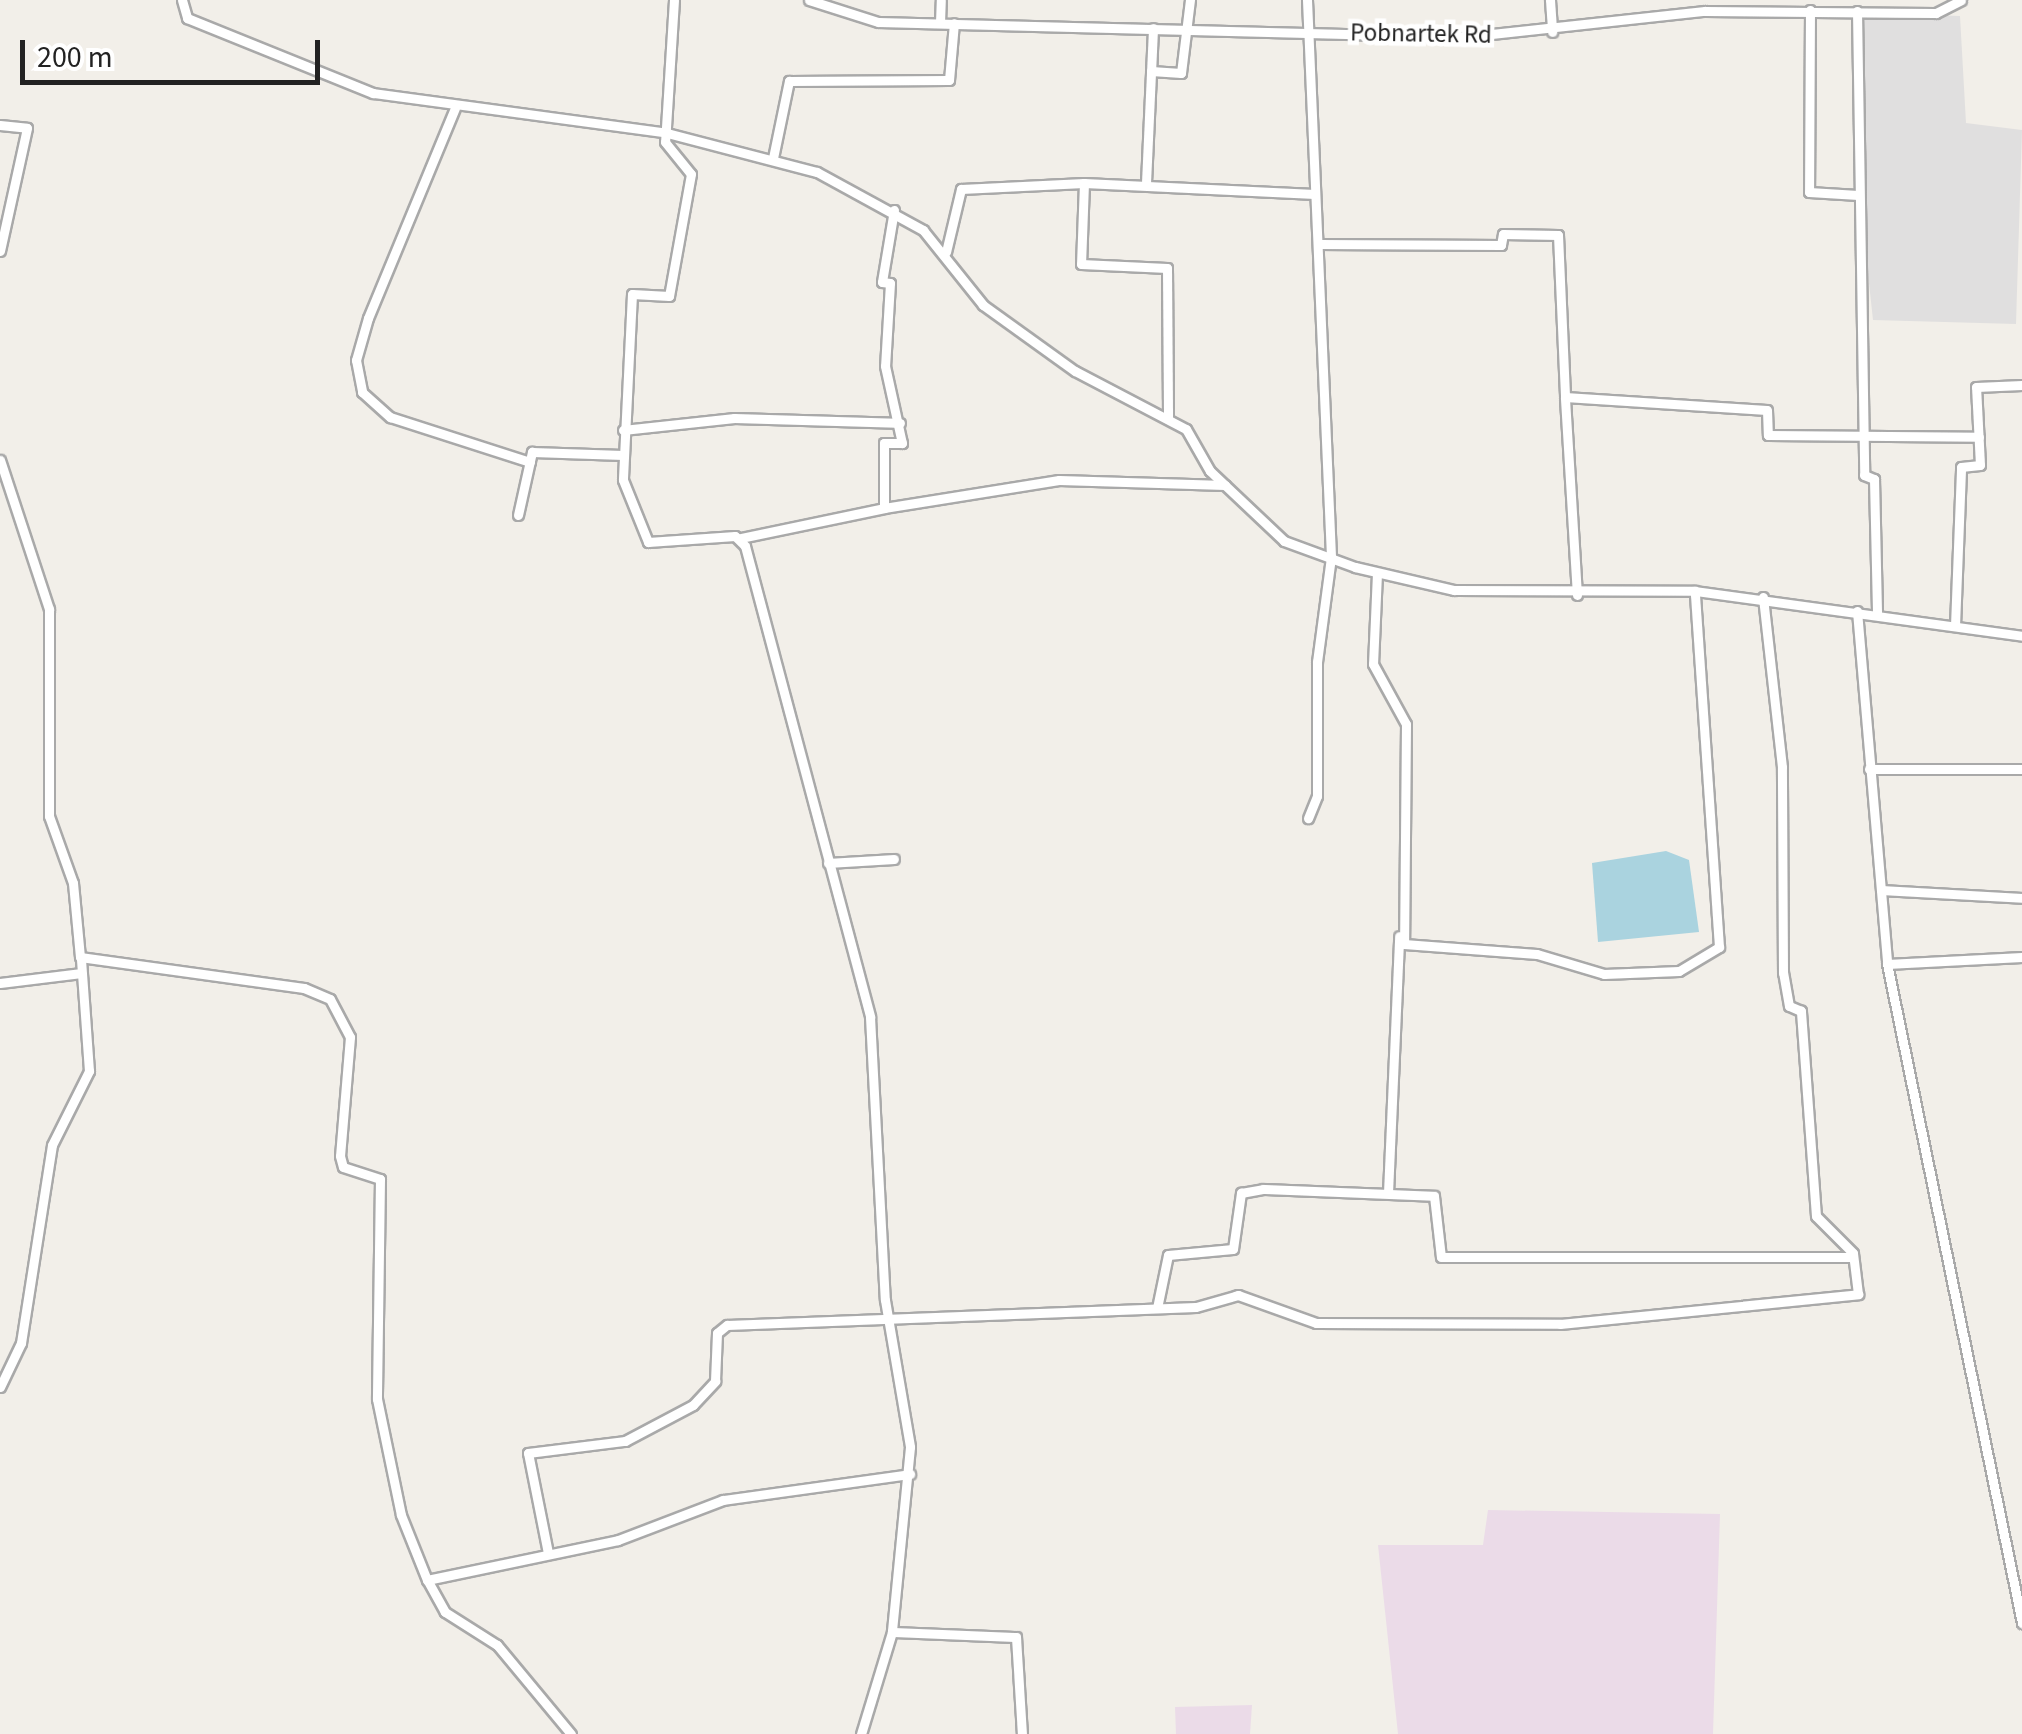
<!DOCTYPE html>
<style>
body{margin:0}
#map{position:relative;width:2022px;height:1734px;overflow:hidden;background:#f2efe9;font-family:"Source Sans 3",sans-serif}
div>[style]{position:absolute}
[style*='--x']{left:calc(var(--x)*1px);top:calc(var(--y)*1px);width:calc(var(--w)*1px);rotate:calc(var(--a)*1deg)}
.residential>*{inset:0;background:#e0dfdf}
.industrial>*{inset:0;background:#ebdbe8}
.water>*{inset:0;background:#aad3df}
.roads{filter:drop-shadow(2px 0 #a9a9a9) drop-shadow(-2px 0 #a9a9a9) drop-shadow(0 2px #a9a9a9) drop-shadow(0 -2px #a9a9a9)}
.street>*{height:9px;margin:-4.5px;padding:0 4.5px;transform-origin:4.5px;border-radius:4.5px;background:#fff}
span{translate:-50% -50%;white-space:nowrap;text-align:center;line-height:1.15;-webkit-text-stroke:9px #fff;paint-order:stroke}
.street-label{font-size:25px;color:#222}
.scale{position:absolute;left:20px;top:40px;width:300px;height:45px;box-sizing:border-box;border:5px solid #222;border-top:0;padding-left:12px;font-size:30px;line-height:35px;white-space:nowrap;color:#222;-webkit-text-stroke:8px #fff;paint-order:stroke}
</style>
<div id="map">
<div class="residential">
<i style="clip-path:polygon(1861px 13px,1960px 16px,1966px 123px,2022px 130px,2016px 324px,1873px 320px,1853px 136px)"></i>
</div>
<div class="industrial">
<i style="clip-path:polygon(1488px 1510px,1720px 1514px,1713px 1734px,1398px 1734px,1378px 1545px,1483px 1545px)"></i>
<i style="clip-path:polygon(1252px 1705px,1250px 1734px,1176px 1734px,1175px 1707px)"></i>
</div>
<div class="water">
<i style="clip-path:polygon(1666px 851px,1689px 860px,1699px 932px,1598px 942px,1592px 863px)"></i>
</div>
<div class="roads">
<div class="street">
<i style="--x:182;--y:0;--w:19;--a:74"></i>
<i style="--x:187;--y:18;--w:201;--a:22"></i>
<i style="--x:373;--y:93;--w:297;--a:7.7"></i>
<i style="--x:667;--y:133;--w:155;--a:14.6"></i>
<i style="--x:817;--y:172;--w:121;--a:28.7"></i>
<i style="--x:923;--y:230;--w:96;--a:51.3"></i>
<i style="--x:983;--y:305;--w:113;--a:35.7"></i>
<i style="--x:1075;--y:371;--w:125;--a:27.6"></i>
<i style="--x:1186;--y:429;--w:48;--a:60.3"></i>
<i style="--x:1210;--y:471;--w:102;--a:43.4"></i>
<i style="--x:1284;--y:541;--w:76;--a:20.1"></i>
<i style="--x:1355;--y:567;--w:102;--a:13.1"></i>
<i style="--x:1454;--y:590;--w:241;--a:0.2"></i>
<i style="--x:1695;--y:591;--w:330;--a:7.8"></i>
<i style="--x:674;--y:0;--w:142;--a:93.6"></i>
<i style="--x:665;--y:142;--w:41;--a:50.9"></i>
<i style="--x:691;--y:174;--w:124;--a:100.2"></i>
<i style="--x:669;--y:296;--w:37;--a:-177"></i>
<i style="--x:632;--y:294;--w:186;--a:92.8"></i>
<i style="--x:623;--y:480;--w:67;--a:68"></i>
<i style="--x:648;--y:542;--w:87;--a:-3.9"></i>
<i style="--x:735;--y:536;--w:14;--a:45"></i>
<i style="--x:745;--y:546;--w:487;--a:75.1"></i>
<i style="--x:870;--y:1017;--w:283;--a:87"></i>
<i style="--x:885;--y:1300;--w:149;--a:80.3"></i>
<i style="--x:910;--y:1447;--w:186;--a:95.6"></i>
<i style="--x:892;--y:1632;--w:107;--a:106.9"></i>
<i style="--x:809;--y:0;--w:72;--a:17.7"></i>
<i style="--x:878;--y:22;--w:586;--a:1.47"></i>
<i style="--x:1464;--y:37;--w:242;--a:-6.2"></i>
<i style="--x:1705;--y:11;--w:231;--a:0.5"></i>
<i style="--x:1936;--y:13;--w:28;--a:-27"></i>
<i style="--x:1307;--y:0;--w:558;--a:87.53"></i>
<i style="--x:1331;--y:557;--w:106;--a:97.6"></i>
<i style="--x:1317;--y:662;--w:134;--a:90"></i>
<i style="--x:1317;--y:796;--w:24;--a:112"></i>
<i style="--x:1550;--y:0;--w:32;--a:86"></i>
<i style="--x:1810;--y:10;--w:182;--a:90.3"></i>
<i style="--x:1809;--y:192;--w:49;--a:3.5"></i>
<i style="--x:1857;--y:11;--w:464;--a:89.1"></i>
<i style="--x:1864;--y:475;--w:11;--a:22"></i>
<i style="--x:1874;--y:479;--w:135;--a:88.7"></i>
<i style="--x:940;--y:23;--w:23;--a:-88"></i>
<i style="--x:1151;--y:71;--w:30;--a:4"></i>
<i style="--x:1181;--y:73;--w:74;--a:-83"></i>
<i style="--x:455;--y:108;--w:227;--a:112.5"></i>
<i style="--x:368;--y:318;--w:44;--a:105.9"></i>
<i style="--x:356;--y:360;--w:33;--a:79"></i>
<i style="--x:362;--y:392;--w:38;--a:42"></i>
<i style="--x:390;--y:417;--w:147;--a:17.8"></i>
<i style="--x:0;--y:125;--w:27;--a:6"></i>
<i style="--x:27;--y:128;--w:126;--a:102.4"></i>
<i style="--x:773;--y:158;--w:79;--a:-78.3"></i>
<i style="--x:789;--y:81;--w:160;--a:-0.4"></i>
<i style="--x:949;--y:80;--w:57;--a:-85"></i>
<i style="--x:1084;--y:183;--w:231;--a:2.7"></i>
<i style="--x:1146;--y:183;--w:155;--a:-87.4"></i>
<i style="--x:894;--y:210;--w:73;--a:99.5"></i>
<i style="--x:882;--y:282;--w:8;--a:7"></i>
<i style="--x:890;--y:283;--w:83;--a:93.4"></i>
<i style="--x:885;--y:366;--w:79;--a:77.6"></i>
<i style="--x:902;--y:443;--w:18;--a:180"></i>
<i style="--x:884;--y:443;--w:65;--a:90"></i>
<i style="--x:884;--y:508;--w:177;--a:-9.1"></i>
<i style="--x:1059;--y:480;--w:166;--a:1.7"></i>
<i style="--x:1319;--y:244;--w:182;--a:0.3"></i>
<i style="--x:1501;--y:245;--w:11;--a:-80"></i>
<i style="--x:1503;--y:234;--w:55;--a:1"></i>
<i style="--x:1558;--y:235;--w:162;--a:87.5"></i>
<i style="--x:946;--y:252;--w:65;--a:-76.6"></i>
<i style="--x:961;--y:189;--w:123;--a:-2.8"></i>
<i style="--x:1084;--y:183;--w:81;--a:92.1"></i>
<i style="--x:1081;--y:264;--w:86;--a:2.7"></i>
<i style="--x:1167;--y:268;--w:151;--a:89.6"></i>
<i style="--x:623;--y:430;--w:112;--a:-6.2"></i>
<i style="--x:734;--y:418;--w:166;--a:1.7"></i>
<i style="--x:0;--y:460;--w:157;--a:71.8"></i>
<i style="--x:49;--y:609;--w:207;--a:90"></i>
<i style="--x:49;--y:816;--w:71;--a:70.3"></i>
<i style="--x:73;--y:883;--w:74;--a:84.6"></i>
<i style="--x:80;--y:957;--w:226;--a:7.9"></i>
<i style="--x:304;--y:988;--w:28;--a:23"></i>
<i style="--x:330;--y:999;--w:43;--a:62.2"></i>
<i style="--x:350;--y:1037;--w:119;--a:94.8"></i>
<i style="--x:340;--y:1156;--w:11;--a:75"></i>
<i style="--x:343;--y:1167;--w:39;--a:18"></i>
<i style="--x:380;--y:1179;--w:220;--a:90.8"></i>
<i style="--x:377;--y:1399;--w:118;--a:78.3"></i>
<i style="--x:401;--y:1515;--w:70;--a:68.2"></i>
<i style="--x:518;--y:515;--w:65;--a:-77.5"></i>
<i style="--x:532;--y:452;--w:91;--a:1.9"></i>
<i style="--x:741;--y:538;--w:146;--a:-11.8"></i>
<i style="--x:1377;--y:573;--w:91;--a:92.5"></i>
<i style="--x:1373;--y:664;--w:68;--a:61.2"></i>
<i style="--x:1406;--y:724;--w:220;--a:90.5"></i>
<i style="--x:1404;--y:944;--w:133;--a:4.3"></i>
<i style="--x:1537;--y:954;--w:70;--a:16.6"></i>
<i style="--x:1604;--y:974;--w:75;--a:-2.3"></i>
<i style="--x:1679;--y:971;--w:47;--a:-31"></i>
<i style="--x:1719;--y:947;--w:357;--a:-93.9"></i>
<i style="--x:1577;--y:595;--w:198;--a:-93.5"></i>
<i style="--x:1565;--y:397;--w:202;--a:3.7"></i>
<i style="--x:1767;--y:410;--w:25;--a:88"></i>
<i style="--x:1768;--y:435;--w:211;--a:0.5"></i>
<i style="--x:1857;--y:611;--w:354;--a:85.1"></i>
<i style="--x:1887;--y:964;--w:673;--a:78.42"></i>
<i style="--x:1955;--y:626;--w:159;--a:-87.8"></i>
<i style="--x:1961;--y:467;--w:19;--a:-6"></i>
<i style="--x:1980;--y:465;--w:78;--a:-92.9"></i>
<i style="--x:1976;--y:387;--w:46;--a:-2.5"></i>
<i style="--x:1869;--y:769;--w:153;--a:0"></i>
<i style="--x:828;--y:863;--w:66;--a:-3.5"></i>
<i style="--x:1881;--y:890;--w:141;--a:3.2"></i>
<i style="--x:1887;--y:964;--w:135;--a:-3"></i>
<i style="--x:0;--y:983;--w:82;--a:-7"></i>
<i style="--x:1388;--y:1193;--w:257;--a:-87.5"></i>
<i style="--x:1157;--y:1308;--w:54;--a:-78.3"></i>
<i style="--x:1168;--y:1255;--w:65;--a:-5.3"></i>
<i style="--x:1233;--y:1249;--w:57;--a:-81.9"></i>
<i style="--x:1241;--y:1193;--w:22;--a:-10"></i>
<i style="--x:1263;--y:1189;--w:171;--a:2.3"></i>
<i style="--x:1434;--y:1196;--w:61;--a:83.5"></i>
<i style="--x:1441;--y:1257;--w:410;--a:0"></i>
<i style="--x:0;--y:1387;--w:49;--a:-64.5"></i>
<i style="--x:21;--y:1343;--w:200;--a:-81.1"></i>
<i style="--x:52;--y:1145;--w:83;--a:-63.4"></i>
<i style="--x:89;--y:1071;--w:112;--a:-94.1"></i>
<i style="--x:548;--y:1553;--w:102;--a:-101.3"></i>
<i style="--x:528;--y:1453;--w:98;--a:-7.1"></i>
<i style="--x:625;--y:1441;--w:77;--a:-27.9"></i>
<i style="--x:693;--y:1405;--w:33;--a:-47"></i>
<i style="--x:715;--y:1381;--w:48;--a:-87.6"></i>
<i style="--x:717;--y:1333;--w:13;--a:-39"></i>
<i style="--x:727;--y:1325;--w:469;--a:-2.2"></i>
<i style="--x:1196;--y:1307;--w:44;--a:-15.9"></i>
<i style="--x:1238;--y:1295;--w:83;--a:19.7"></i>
<i style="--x:1316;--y:1323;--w:244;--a:0.2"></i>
<i style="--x:1560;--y:1324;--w:300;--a:-5.7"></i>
<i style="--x:1858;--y:1294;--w:41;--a:-97"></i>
<i style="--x:1853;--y:1253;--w:52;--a:-135"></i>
<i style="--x:1816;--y:1216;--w:206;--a:-94.2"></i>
<i style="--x:1801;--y:1011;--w:13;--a:-157"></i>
<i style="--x:1789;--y:1006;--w:34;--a:-100"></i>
<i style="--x:1783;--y:973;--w:206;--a:-90.3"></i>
<i style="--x:1782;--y:767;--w:171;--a:-96.4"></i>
<i style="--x:892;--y:1632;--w:124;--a:2.3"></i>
<i style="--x:1016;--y:1637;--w:97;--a:86.5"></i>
<i style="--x:571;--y:1734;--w:116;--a:-129.7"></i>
<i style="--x:497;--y:1645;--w:62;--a:-147.6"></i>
<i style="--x:445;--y:1612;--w:37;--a:-119"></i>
<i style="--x:427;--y:1580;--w:195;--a:-11.8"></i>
<i style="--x:618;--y:1540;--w:112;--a:-20.9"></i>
<i style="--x:723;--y:1500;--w:189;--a:-7.9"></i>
</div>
</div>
<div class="street-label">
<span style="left:1421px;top:34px;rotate:1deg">Pobnartek Rd</span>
</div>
<div class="scale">200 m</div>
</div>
